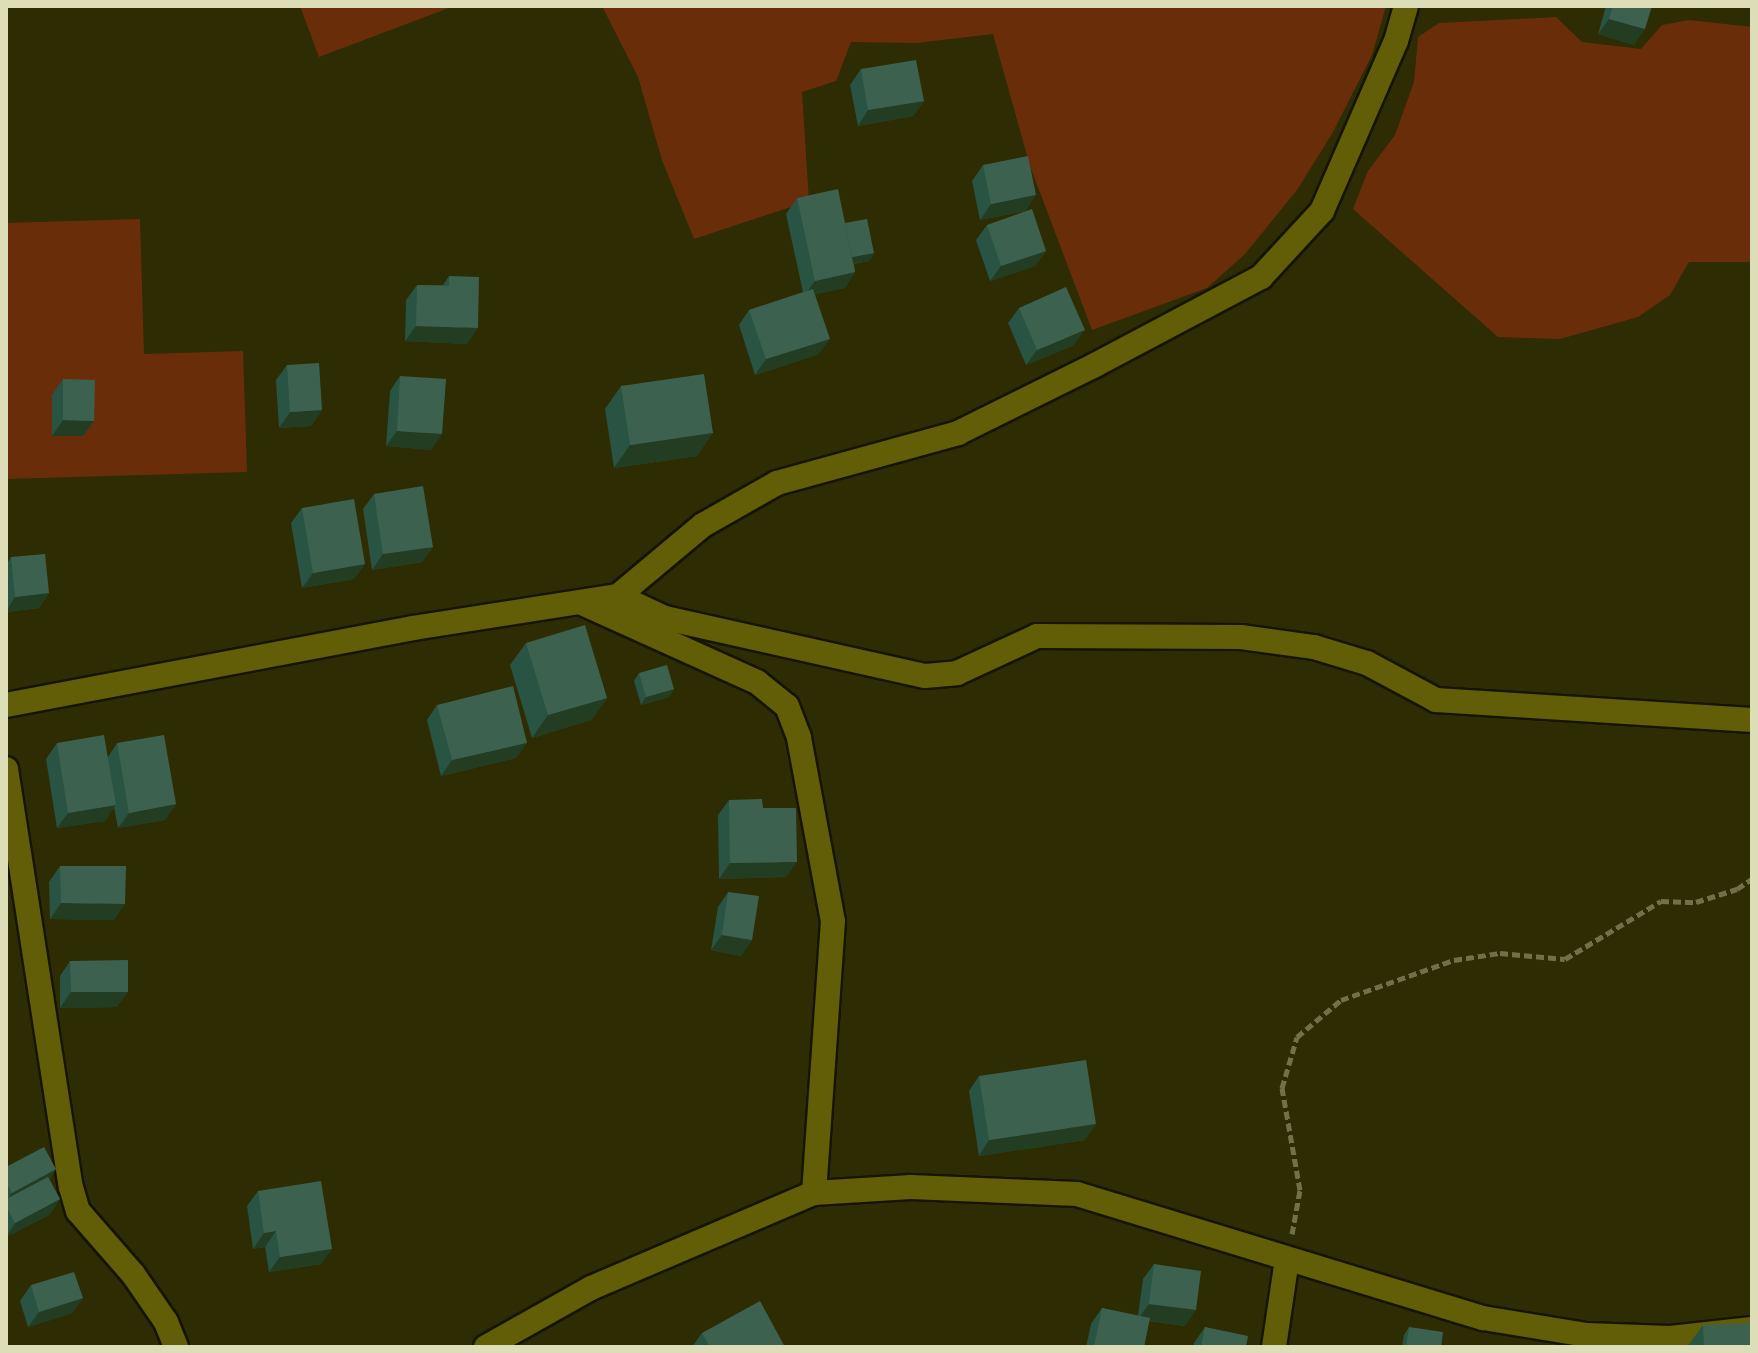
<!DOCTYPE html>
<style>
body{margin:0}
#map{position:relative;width:1758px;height:1353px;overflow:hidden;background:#2e2c02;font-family:Overpass,sans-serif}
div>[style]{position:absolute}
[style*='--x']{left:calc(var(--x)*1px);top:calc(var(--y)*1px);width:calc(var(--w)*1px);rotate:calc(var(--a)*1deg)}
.green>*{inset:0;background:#692e09}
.path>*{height:5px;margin-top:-2.5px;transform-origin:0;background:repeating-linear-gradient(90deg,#717048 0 8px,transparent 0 12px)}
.roads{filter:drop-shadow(2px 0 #151400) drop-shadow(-2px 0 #151400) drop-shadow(0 2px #151400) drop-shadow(0 -2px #151400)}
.street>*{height:24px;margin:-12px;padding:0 12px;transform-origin:12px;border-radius:12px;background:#615e07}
.wall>*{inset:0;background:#295342}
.shaded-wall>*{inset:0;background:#233d23}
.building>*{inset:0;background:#3c624f}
span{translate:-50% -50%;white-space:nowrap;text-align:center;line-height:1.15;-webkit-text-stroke:7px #23220a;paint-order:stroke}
.frame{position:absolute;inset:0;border:8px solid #ddddb8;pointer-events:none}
</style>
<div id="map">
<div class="green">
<i style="clip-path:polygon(300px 6px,454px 6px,319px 57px)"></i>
<i style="clip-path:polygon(602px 6px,1386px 6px,1372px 55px,1333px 132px,1297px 190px,1245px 254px,1207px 288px,1092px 330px,1030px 166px,993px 34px,916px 43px,851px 42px,836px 81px,802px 92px,809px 201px,694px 239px,662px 160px,638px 77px)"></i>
<i style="clip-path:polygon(1556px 17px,1582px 42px,1641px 49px,1662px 25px,1689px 20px,1752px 27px,1752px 262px,1689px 262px,1670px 295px,1638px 317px,1560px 339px,1498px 337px,1353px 209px,1368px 171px,1395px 135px,1414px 82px,1418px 37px,1439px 23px)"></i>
<i style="clip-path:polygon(140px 219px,144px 354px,243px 351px,247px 472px,6px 479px,6px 223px)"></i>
</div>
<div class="path">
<i style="--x:1292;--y:1234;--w:45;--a:-79.7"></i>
<i style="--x:1300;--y:1190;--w:104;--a:-100"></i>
<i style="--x:1282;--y:1088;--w:53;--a:-73.6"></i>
<i style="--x:1297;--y:1037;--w:57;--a:-40.1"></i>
<i style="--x:1341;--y:1000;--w:120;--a:-19.5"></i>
<i style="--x:1454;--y:960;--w:47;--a:-8.7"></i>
<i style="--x:1500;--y:953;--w:65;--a:5.3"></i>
<i style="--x:1565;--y:959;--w:112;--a:-31.1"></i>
<i style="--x:1661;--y:901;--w:35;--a:2"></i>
<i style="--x:1696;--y:902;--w:43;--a:-17.6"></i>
<i style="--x:1737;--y:889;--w:18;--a:-34"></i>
</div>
<div class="roads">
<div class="street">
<i style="--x:618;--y:596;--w:52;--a:25.1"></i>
<i style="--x:665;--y:618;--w:266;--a:12.6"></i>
<i style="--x:925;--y:676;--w:32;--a:-5"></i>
<i style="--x:957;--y:673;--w:88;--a:-24.8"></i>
<i style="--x:1037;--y:636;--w:204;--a:0.3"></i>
<i style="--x:1241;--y:637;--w:74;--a:7.8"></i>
<i style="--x:1314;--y:647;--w:55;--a:16.8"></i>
<i style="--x:1367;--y:663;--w:78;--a:28.2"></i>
<i style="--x:1436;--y:700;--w:317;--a:3.6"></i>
<i style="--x:582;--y:603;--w:192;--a:24.3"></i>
<i style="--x:757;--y:682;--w:38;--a:39"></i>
<i style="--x:787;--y:706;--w:34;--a:69"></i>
<i style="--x:799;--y:738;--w:186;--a:79.5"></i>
<i style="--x:833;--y:921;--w:273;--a:94"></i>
<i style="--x:6;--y:705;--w:414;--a:-10.7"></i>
<i style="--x:413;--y:628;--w:207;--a:-8.9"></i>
<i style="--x:618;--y:596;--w:111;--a:-39.9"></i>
<i style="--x:703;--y:525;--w:85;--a:-29.6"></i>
<i style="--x:777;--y:483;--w:188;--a:-15.4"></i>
<i style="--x:958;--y:433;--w:153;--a:-26.4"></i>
<i style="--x:1095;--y:365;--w:188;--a:-27.9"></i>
<i style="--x:1261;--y:277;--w:90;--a:-47.3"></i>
<i style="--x:1322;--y:211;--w:185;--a:-66.5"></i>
<i style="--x:1396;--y:41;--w:36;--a:-74"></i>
<i style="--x:6;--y:769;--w:423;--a:81.2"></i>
<i style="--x:71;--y:1187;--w:25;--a:74"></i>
<i style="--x:78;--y:1211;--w:84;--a:48.9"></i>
<i style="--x:133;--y:1274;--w:58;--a:55.5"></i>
<i style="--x:166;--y:1322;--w:27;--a:68"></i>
<i style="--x:486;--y:1347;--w:120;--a:-29.3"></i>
<i style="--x:591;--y:1288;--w:242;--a:-23.1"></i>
<i style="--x:814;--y:1193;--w:97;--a:-3.5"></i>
<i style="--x:911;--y:1187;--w:166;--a:2.4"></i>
<i style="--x:1077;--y:1194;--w:425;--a:17"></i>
<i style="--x:1483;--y:1318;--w:105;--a:9.3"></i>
<i style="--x:1587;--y:1335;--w:83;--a:2.1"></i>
<i style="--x:1670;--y:1338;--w:82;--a:-6.3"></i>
<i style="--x:1274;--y:1347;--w:89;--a:-81.6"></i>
</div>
</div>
<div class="wall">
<i style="clip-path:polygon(1606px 6px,1652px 6px,1634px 45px,1598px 34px)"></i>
<i style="clip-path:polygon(861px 69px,924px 101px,913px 116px,858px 126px,850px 85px)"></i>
<i style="clip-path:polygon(983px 165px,1026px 211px,980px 220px,972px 181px)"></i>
<i style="clip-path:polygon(797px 198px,845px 223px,874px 253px,869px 261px,854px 264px,855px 272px,845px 288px,815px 294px,819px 354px,755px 375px,739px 325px,749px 310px,803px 292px,786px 214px)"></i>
<i style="clip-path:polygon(987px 225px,1046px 251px,1035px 266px,990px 281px,976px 240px)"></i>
<i style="clip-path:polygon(449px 276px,467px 344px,405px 341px,406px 300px,417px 285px,443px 285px)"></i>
<i style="clip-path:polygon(1019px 308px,1074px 345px,1026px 365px,1008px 323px)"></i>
<i style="clip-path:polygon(287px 365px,322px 410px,311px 426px,279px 428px,276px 380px)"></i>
<i style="clip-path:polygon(400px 376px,431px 450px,386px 446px,390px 391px)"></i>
<i style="clip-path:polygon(63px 379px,94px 421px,83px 436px,52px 436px,52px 395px)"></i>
<i style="clip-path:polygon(621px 386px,697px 456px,614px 468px,605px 409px)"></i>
<i style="clip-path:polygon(374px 494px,433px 547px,422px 562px,372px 570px,363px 509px)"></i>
<i style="clip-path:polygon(302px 508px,365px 564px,354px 579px,302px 588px,291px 523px)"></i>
<i style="clip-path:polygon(11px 557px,49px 593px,39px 608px,6px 612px,6px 565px)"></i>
<i style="clip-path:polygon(526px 643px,607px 698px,591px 720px,532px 738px,510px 665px)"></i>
<i style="clip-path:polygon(639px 673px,674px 689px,669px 697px,641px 705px,634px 681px)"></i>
<i style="clip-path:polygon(437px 705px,516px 758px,441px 776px,427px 720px)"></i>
<i style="clip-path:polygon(57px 743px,108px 757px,117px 743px,176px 804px,165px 820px,118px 828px,114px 807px,105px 821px,57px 828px,46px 759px)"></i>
<i style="clip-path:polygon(729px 800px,763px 808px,786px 877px,719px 879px,718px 815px)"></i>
<i style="clip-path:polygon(60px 866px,114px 920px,50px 919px,49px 882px)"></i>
<i style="clip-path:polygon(728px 892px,752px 940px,741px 956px,711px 950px,718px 907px)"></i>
<i style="clip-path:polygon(70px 961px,117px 1007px,60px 1008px,60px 976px)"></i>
<i style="clip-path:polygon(979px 1076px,1085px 1140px,979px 1156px,969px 1091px)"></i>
<i style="clip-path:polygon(6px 1167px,56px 1169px,49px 1179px,60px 1199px,49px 1215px,6px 1237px)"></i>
<i style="clip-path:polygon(258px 1191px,321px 1264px,269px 1272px,265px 1247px,253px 1249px,247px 1206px)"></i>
<i style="clip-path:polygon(1154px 1264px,1185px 1326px,1149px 1321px,1144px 1347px,1086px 1347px,1091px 1324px,1102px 1308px,1138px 1316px,1143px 1279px)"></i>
<i style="clip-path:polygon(31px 1285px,83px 1298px,72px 1313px,28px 1327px,20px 1301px)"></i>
<i style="clip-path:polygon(1703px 1325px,1752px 1347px,1687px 1347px)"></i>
<i style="clip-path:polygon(1205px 1327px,1246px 1347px,1193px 1347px,1194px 1343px)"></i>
<i style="clip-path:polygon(1409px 1327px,1441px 1347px,1402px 1347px,1404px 1335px)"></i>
<i style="clip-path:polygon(702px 1333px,785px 1347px,692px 1347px)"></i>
</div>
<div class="shaded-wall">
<i style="clip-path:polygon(1609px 19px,1645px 29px,1634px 45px,1598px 34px)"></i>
<i style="clip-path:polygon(924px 101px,913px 116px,858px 126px,868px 110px)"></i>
<i style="clip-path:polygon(1036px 195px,1026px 211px,980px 220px,991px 204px)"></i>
<i style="clip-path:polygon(1046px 251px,1035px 266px,990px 281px,1001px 266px)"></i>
<i style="clip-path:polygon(874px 253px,869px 261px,842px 266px,848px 258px)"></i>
<i style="clip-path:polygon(855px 272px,845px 288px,804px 296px,815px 281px)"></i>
<i style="clip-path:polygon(416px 326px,478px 328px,467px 344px,405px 341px)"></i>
<i style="clip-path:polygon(1085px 330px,1074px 345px,1026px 365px,1037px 350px)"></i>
<i style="clip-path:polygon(830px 339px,819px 354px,755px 375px,766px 359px)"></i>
<i style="clip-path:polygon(322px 410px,311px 426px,279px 428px,290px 412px)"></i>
<i style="clip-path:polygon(63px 420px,94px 421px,83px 436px,52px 436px)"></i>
<i style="clip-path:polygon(397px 431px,442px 434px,431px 450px,386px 446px)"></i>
<i style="clip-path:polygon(713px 433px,697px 456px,614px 468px,630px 445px)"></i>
<i style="clip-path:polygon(433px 547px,422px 562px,372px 570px,383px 554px)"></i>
<i style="clip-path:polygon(365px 564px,354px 579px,302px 588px,313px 573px)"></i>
<i style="clip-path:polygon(49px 593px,39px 608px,6px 612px,15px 597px)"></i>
<i style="clip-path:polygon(674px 689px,669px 697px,641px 705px,646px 697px)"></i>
<i style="clip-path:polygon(607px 698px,591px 720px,532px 738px,548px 715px)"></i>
<i style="clip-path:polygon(527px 743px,516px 758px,441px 776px,452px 760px)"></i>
<i style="clip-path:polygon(176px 804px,165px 820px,118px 828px,129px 813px)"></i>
<i style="clip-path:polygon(116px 805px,105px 821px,57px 828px,68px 813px)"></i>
<i style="clip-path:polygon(797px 862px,786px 877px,719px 879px,730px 863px)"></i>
<i style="clip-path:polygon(61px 903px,125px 904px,114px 920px,50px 919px)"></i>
<i style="clip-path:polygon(722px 935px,752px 940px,741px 956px,711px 950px)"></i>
<i style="clip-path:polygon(71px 992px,128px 992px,117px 1007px,60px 1008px)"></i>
<i style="clip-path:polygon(1096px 1124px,1085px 1140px,979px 1156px,989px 1140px)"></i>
<i style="clip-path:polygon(56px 1169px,46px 1185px,6px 1201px,12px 1193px)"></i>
<i style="clip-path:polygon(60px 1199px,49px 1215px,6px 1237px,15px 1223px)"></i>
<i style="clip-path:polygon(276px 1231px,265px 1247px,253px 1249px,264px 1233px)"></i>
<i style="clip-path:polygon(332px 1249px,321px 1264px,269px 1272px,280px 1257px)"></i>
<i style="clip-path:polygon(83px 1298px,72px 1313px,28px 1327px,39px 1312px)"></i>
<i style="clip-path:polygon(1149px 1304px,1196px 1310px,1185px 1326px,1138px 1319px)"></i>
</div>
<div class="building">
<i style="clip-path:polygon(1613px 6px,1652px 6px,1645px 29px,1609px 19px)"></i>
<i style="clip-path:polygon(916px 60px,924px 101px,868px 110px,861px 69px)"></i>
<i style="clip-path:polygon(1028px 156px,1036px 195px,991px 204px,983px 165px)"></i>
<i style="clip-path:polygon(838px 189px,855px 272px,815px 281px,797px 198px)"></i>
<i style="clip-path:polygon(1032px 209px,1046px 251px,1001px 266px,987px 225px)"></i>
<i style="clip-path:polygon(867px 219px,874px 253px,852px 257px,845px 223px)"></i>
<i style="clip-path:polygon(449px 276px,479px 277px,478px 328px,416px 326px,417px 285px,449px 286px)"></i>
<i style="clip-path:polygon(1066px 287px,1085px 330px,1037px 350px,1019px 308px)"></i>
<i style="clip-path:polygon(813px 289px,830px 339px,766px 359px,749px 310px)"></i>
<i style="clip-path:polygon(319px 363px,322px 410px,290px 412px,287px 365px)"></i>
<i style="clip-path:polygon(704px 374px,713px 433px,630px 445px,621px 386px)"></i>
<i style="clip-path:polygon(400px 376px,446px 379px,442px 434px,397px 431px)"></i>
<i style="clip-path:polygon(63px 379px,95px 380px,94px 421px,63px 420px)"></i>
<i style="clip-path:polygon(423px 486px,433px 547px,383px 554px,374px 494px)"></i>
<i style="clip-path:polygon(354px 499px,365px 564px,313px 573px,302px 508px)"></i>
<i style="clip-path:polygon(45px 554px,49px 593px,15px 597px,11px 557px)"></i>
<i style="clip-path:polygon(585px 625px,607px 698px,548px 715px,526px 643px)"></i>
<i style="clip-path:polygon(667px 665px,674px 689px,646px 697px,639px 673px)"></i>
<i style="clip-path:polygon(513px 686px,527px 743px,452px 760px,437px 705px)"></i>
<i style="clip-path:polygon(104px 735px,116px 805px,68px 813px,57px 743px)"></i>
<i style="clip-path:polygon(164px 735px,176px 804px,129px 813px,117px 743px)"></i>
<i style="clip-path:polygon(762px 799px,763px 808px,796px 808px,797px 862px,730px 863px,729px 800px)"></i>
<i style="clip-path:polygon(60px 866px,126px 866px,125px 904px,61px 903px)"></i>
<i style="clip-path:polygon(728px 892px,759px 896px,752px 940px,722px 935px)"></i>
<i style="clip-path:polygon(128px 960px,128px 992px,71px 992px,70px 961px)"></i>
<i style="clip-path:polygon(1086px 1060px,1096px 1124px,989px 1140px,979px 1076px)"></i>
<i style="clip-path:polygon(44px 1147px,56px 1169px,12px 1193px,6px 1182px,6px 1167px)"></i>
<i style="clip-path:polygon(48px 1177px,60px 1199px,15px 1223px,6px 1206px,6px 1199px)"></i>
<i style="clip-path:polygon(321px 1181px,332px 1249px,280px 1257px,276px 1231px,264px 1233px,258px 1191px)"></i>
<i style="clip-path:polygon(1154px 1264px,1201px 1271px,1196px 1310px,1149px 1304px)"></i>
<i style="clip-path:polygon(74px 1272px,83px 1298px,39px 1312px,31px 1285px)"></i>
<i style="clip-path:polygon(760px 1301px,785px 1347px,710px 1347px,702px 1333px)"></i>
<i style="clip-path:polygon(1102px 1308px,1150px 1318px,1144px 1347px,1094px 1347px)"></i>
<i style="clip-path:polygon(1752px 1323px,1752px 1347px,1704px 1347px,1703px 1325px)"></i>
<i style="clip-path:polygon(1205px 1327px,1248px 1336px,1246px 1347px,1201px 1347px)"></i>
<i style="clip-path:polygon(1409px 1327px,1443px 1332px,1441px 1347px,1406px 1347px)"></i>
</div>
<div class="frame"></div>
</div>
